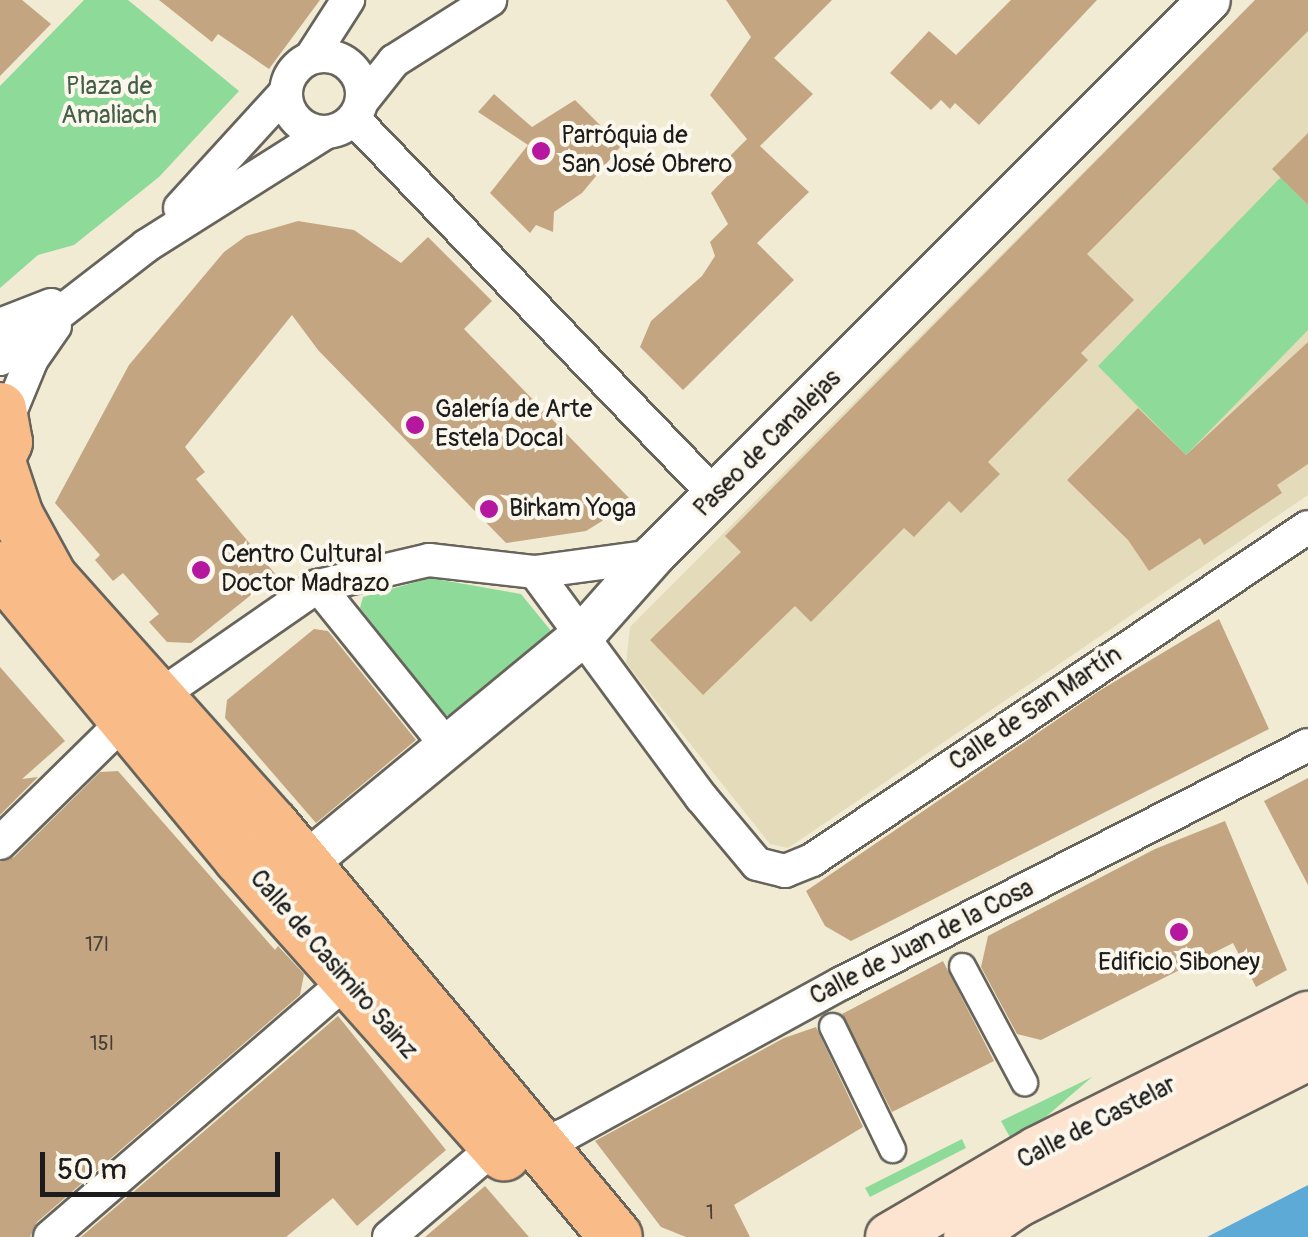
<!DOCTYPE html>
<meta charset="utf-8">
<style>
body{margin:0}
#map{position:relative;width:1308px;height:1237px;overflow:hidden;background:#f1ebd4;font-family:Pangolin,sans-serif}
div>[style]{position:absolute}
[style*='--x']{left:calc(var(--x)*1px);top:calc(var(--y)*1px);width:calc(var(--w)*1px);rotate:calc(var(--a)*1deg)}
.built>*{inset:0;background:#e4dbba}
.green>*{inset:0;background:#8edb99}
.water>*{inset:0;background:#5eaad6}
.building>*{inset:0;background:#c3a681}
.roads{filter:drop-shadow(2px 0 #67645c) drop-shadow(-2px 0 #67645c) drop-shadow(0 2px #67645c) drop-shadow(0 -2px #67645c)}
.pedestrian>*{height:25px;margin:-12.5px;padding:0 12.5px;transform-origin:12.5px;border-radius:12.5px;background:#fff}
.minor>*{height:32px;margin:-16px;padding:0 16px;transform-origin:16px;border-radius:16px;background:#fff}
.minor>.ring{margin:-16px;padding:0;box-sizing:content-box;background:none;border:32px solid #fff;border-radius:50%}
.tertiary>*{height:42px;margin:-21px;padding:0 21px;transform-origin:21px;border-radius:21px;background:#fff}
.secondary>*{height:48px;margin:-24px;padding:0 24px;transform-origin:24px;border-radius:24px;background:#fde4d0}
.primary>*{height:52px;margin:-26px;padding:0 26px;transform-origin:26px;border-radius:26px;background:#f9bc89}
.dots>*{width:28px;height:28px;translate:-50% -50%;box-sizing:border-box;border:5px solid #fbf7ec;border-radius:50%}
span{translate:-50% -50%;white-space:nowrap;text-align:center;line-height:1.15;-webkit-text-stroke:8px #fbf7ec;paint-order:stroke}
.number-label{font-size:20px;color:#463e35}
.number-label span{-webkit-text-stroke-width:0}
.park-label{font-size:25px;color:#445f48}
.poi-label{font-size:25px;color:#1c1c1c}
.left{translate:0 -50%;text-align:left}
.street-label{font-size:25px;color:#1c1c1c}
.scale{position:absolute;left:40px;top:1152px;width:240px;height:45px;box-sizing:border-box;border:5px solid #1c1c1c;border-top:0;padding-left:12px;font-size:30px;line-height:35px;white-space:nowrap;color:#1c1c1c;-webkit-text-stroke:8px #fbf7ec;paint-order:stroke}
</style>
<div id="map">
<div class="built">
<i style="clip-path:polygon(1255px 0,1308px 0,1308px 495px,788px 848px,770px 844px,626px 663px,630px 627px)"></i>
</div>
<div class="green">
<i style="clip-path:polygon(84px 0,128px 0,239px 91px,159px 177px,74px 245px,38px 255px,0 288px,0 86px)"></i>
<i style="clip-path:polygon(1281px 177px,1308px 205px,1308px 330px,1186px 455px,1098px 366px)"></i>
<i style="clip-path:polygon(430px 578px,521px 594px,556px 637px,457px 718px,444px 714px,360px 608px,363px 597px)"></i>
<i style="clip-path:polygon(1092px 1077px,1026px 1134px,1012px 1141px,1001px 1121px)"></i>
<i style="clip-path:polygon(962px 1139px,966px 1148px,870px 1197px,865px 1188px)"></i>
</div>
<div class="water">
<i style="clip-path:polygon(1308px 1185px,1308px 1237px,1207px 1237px)"></i>
</div>
<div class="building">
<i style="clip-path:polygon(0 0,22px 0,51px 24px,0 76px)"></i>
<i style="clip-path:polygon(159px 0,320px 0,269px 69px,218px 34px,212px 42px)"></i>
<i style="clip-path:polygon(726px 0,832px 0,774px 58px,813px 94px,760px 146px,809px 192px,757px 243px,794px 280px,683px 390px,640px 347px,651px 321px,702px 276px,715px 256px,710px 242px,728px 224px,711px 193px,733px 170px,729px 157px,747px 139px,710px 95px,751px 37px)"></i>
<i style="clip-path:polygon(1011px 0,1097px 0,979px 125px,955px 103px,950px 109px,941px 100px,931px 110px,890px 73px,929px 31px,956px 55px)"></i>
<i style="clip-path:polygon(1255px 0,1308px 0,1308px 31px,1087px 254px,1134px 300px,1081px 353px,1088px 360px,988px 462px,1000px 474px,961px 513px,949px 501px,914px 537px,904px 528px,811px 622px,795px 606px,703px 695px,650px 640px,741px 552px,725px 536px)"></i>
<i style="clip-path:polygon(494px 94px,532px 127px,575px 100px,621px 146px,582px 193px,554px 212px,553px 232px,536px 225px,530px 233px,490px 193px,528px 145px,478px 112px)"></i>
<i style="clip-path:polygon(1308px 133px,1308px 205px,1272px 169px)"></i>
<i style="clip-path:polygon(298px 221px,354px 230px,401px 263px,428px 237px,492px 301px,464px 329px,633px 502px,586px 531px,506px 543px,318px 350px,292px 315px,185px 447px,205px 472px,196px 479px,276px 575px,191px 643px,167px 642px,149px 622px,159px 614px,123px 573px,113px 581px,95px 560px,100px 555px,55px 503px,129px 365px,224px 252px,246px 236px)"></i>
<i style="clip-path:polygon(1308px 342px,1308px 464px,1277px 485px,1282px 493px,1204px 545px,1200px 538px,1149px 571px,1128px 540px,1067px 480px,1138px 408px,1186px 455px)"></i>
<i style="clip-path:polygon(1219px 619px,1269px 729px,851px 941px,825px 926px,806px 891px,1099px 691px)"></i>
<i style="clip-path:polygon(314px 629px,328px 631px,416px 740px,316px 823px,225px 718px,227px 700px)"></i>
<i style="clip-path:polygon(0 667px,65px 741px,22px 779px,38px 777px,0 815px)"></i>
<i style="clip-path:polygon(118px 771px,275px 950px,278px 946px,304px 974px,300px 995px,37px 1222px,30px 1237px,0 1237px,0 862px,14px 857px,100px 772px)"></i>
<i style="clip-path:polygon(1308px 778px,1308px 885px,1264px 801px)"></i>
<i style="clip-path:polygon(1225px 821px,1287px 970px,1256px 987px,1233px 943px,1041px 1040px,1017px 1034px,981px 967px,988px 936px,1155px 849px)"></i>
<i style="clip-path:polygon(943px 961px,994px 1061px,892px 1112px,842px 1014px)"></i>
<i style="clip-path:polygon(338px 1016px,446px 1150px,357px 1226px,333px 1198px,286px 1237px,81px 1237px)"></i>
<i style="clip-path:polygon(816px 1027px,863px 1127px,734px 1205px,750px 1237px,686px 1237px,661px 1227px,595px 1141px,784px 1038px)"></i>
<i style="clip-path:polygon(485px 1186px,529px 1237px,425px 1237px)"></i>
</div>
<div class="roads">
<div class="pedestrian">
<i style="--x:962;--y:966;--w:132;--a:61.9"></i>
<i style="--x:832;--y:1026;--w:137;--a:64"></i>
</div>
<div class="minor">
<i class="ring" style="left:286px;top:56px;width:44px;height:44px"></i>
<i style="--x:312;--y:56;--w:67;--a:-57.3"></i>
<i style="--x:363;--y:100;--w:50;--a:-51.5"></i>
<i style="--x:394;--y:61;--w:114;--a:-32.4"></i>
<i style="--x:354;--y:119;--w:524;--a:46.16"></i>
<i style="--x:180;--y:208;--w:156;--a:-47.6"></i>
<i style="--x:0;--y:325;--w:55;--a:-21.4"></i>
<i style="--x:0;--y:359;--w:185;--a:-37.7"></i>
<i style="--x:146;--y:246;--w:212;--a:-32.3"></i>
<i style="--x:6;--y:422;--w:68;--a:-67.6"></i>
<i style="--x:32;--y:359;--w:40;--a:-55.1"></i>
<i style="--x:535;--y:572;--w:280;--a:53.6"></i>
<i style="--x:701;--y:797;--w:87;--a:50.1"></i>
<i style="--x:757;--y:864;--w:29;--a:14"></i>
<i style="--x:785;--y:871;--w:29;--a:-22"></i>
<i style="--x:812;--y:860;--w:597;--a:-33.88"></i>
<i style="--x:318;--y:586;--w:206;--a:51.1"></i>
<i style="--x:0;--y:843;--w:177;--a:-44.5"></i>
<i style="--x:126;--y:719;--w:234;--a:-34.7"></i>
<i style="--x:318;--y:586;--w:114;--a:-13.2"></i>
<i style="--x:429;--y:560;--w:107;--a:6.5"></i>
<i style="--x:535;--y:572;--w:119;--a:-7.7"></i>
<i style="--x:50;--y:1237;--w:392;--a:-40.8"></i>
<i style="--x:389;--y:1237;--w:142;--a:-40.4"></i>
<i style="--x:497;--y:1145;--w:41;--a:0"></i>
<i style="--x:538;--y:1145;--w:30;--a:-21"></i>
<i style="--x:566;--y:1134;--w:315;--a:-28.7"></i>
<i style="--x:842;--y:983;--w:523;--a:-27.05"></i>
</div>
<div class="tertiary">
<i style="--x:305;--y:864;--w:359;--a:-39.5"></i>
<i style="--x:582;--y:636;--w:107;--a:-48.4"></i>
<i style="--x:653;--y:556;--w:786;--a:-45"></i>
</div>
<div class="secondary">
<i style="--x:890;--y:1237;--w:170;--a:-30.3"></i>
<i style="--x:1037;--y:1151;--w:303;--a:-26.5"></i>
<i style="--x:968;--y:1237;--w:60;--a:-34.8"></i>
<i style="--x:1017;--y:1203;--w:326;--a:-26.8"></i>
</div>
<div class="primary">
<i style="--x:0;--y:409;--w:34;--a:80"></i>
<i style="--x:6;--y:442;--w:14;--a:115"></i>
<i style="--x:0;--y:465;--w:54;--a:71.6"></i>
<i style="--x:17;--y:516;--w:71;--a:61.3"></i>
<i style="--x:51;--y:578;--w:333;--a:48.2"></i>
<i style="--x:273;--y:826;--w:535;--a:50.15"></i>
<i style="--x:0;--y:568;--w:376;--a:50.4"></i>
<i style="--x:240;--y:858;--w:397;--a:48.3"></i>
</div>
</div>
<div class="dots">
<i style="left:541px;top:151px;background:#b5179e"></i>
<i style="left:415px;top:425px;background:#b5179e"></i>
<i style="left:489px;top:509px;background:#b5179e"></i>
<i style="left:201px;top:570px;background:#b5179e"></i>
<i style="left:1179px;top:932px;background:#b5179e"></i>
</div>
<div class="number-label">
<span style="left:97px;top:944px">17I</span>
<span style="left:102px;top:1043px">15I</span>
<span style="left:710px;top:1212px">1</span>
</div>
<div class="park-label">
<span style="left:109px;top:102px">Plaza de<br>Amaliach</span>
</div>
<div class="poi-label">
<span class="left" style="left:561px;top:151px">Parróquia de<br>San José Obrero</span>
<span class="left" style="left:435px;top:425px">Galería de Arte<br>Estela Docal</span>
<span class="left" style="left:509px;top:509px">Birkam Yoga</span>
<span class="left" style="left:221px;top:570px">Centro Cultural<br>Doctor Madrazo</span>
<span style="left:1179px;top:963px">Edificio Siboney</span>
</div>
<div class="street-label">
<span style="left:768px;top:444px;rotate:-45deg">Paseo de Canalejas</span>
<span style="left:1036px;top:709px;rotate:-34deg">Calle de San Martín</span>
<span style="left:922px;top:943px;rotate:-27deg">Calle de Juan de la Cosa</span>
<span style="left:333px;top:965px;rotate:49deg">Calle de Casimiro Sainz</span>
<span style="left:1097px;top:1123px;rotate:-27deg">Calle de Castelar</span>
</div>
<div class="scale">50 m</div>
</div>
